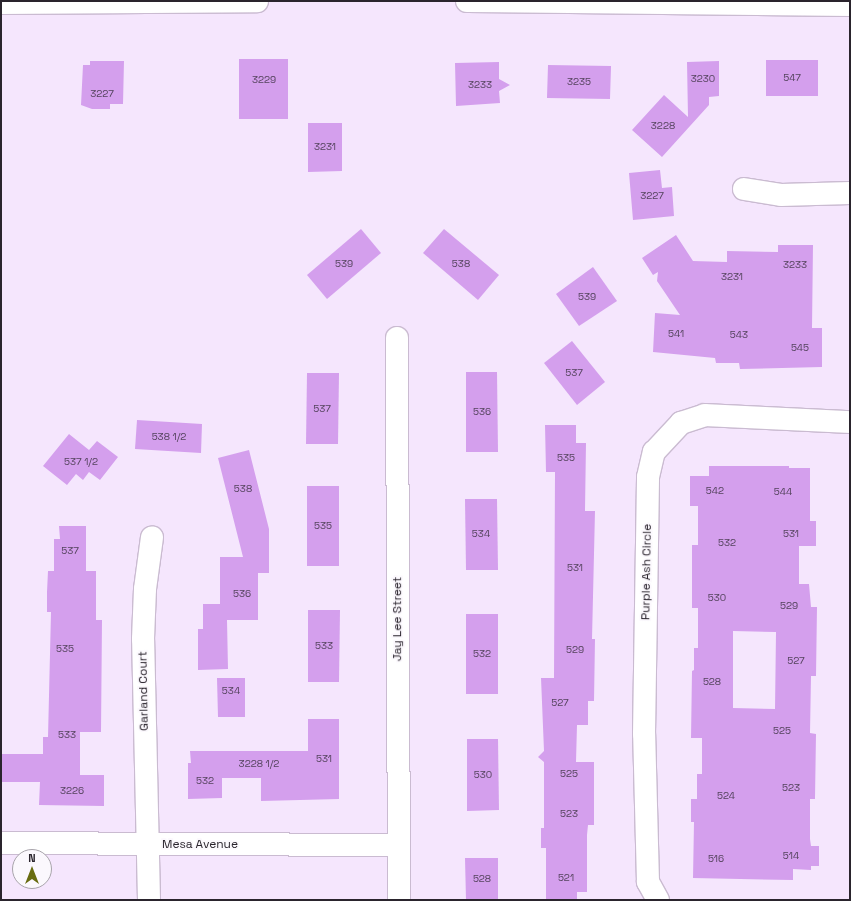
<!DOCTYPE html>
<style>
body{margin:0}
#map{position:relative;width:851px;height:901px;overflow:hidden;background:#f5e6fd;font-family:"Space Grotesk",sans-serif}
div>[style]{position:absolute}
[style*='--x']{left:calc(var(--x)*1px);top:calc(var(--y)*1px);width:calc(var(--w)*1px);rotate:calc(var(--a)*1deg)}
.building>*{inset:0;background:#d49fed}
.roads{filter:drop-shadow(1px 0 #cabbd1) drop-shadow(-1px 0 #cabbd1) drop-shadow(0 1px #cabbd1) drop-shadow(0 -1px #cabbd1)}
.minor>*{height:22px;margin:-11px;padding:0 11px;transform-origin:11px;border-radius:11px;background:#fff}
.tertiary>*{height:22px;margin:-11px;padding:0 11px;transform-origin:11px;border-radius:11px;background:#fff}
span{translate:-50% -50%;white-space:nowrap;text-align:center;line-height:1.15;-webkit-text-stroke:3.5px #fbf8fd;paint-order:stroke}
.number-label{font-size:10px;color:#54435d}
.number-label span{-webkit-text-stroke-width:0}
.street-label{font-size:12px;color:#2a242d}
.frame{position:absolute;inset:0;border:2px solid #2a242d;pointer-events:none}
.north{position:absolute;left:12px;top:849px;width:40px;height:40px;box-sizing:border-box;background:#fbf8fd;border:1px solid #a7a3aa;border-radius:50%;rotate:0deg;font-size:11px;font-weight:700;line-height:16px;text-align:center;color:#2a242d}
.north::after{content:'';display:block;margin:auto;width:14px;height:18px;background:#686c10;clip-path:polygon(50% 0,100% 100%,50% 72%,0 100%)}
</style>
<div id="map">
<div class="building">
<i style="clip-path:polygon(239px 59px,288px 59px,288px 119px,239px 119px)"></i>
<i style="clip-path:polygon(766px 60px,818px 60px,818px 96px,766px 96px)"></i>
<i style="clip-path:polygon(90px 61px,124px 61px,123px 104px,110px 104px,110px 109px,92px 109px,81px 105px,83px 65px,90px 65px)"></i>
<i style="clip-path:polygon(719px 61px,719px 96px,709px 97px,709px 105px,662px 157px,632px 130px,664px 95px,688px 117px,687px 62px)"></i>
<i style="clip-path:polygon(499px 62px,499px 79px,510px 85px,499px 91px,500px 103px,456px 106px,455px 63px)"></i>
<i style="clip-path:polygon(548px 65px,611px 66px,610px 99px,547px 98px)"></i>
<i style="clip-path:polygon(308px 123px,342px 123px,342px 171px,308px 172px)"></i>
<i style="clip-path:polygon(660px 170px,662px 188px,672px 187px,674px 216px,633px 220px,629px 173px)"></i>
<i style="clip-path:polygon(361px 229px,381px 253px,327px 299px,307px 275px)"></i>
<i style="clip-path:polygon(444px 229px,499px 275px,478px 300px,423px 253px)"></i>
<i style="clip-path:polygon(676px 235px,693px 261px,727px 262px,727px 251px,778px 252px,778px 245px,813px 245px,812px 328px,822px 328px,822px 367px,740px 369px,739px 363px,716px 363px,715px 358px,653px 352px,655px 313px,680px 315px,657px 281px,658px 272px,653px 275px,642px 258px)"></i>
<i style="clip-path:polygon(593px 267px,617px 301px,579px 326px,556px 294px)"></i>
<i style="clip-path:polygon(572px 341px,605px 382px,577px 405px,544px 363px)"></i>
<i style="clip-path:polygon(466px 372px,497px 372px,498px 452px,466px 452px)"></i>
<i style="clip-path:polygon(307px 373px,339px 373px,338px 444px,306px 444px)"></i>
<i style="clip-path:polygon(137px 420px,202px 424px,201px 453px,135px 449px)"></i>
<i style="clip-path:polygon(545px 425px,576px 425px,576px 443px,586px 443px,585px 511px,595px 511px,592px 639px,595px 639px,594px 701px,588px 701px,588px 725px,577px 725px,576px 762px,594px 762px,594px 825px,588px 825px,587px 835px,587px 892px,577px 892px,577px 900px,546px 900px,546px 848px,541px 848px,541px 828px,544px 828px,544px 762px,538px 757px,544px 751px,541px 678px,554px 678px,555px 472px,546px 472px)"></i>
<i style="clip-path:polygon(69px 434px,89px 450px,97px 441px,118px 457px,100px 480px,89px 472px,83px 480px,76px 474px,67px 485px,43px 466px)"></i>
<i style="clip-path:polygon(249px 450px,269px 529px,269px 573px,258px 573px,258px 620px,227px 620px,228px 669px,198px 670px,198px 629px,203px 629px,203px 604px,220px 604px,220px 557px,243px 557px,218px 458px)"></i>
<i style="clip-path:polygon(evenodd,709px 466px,789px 466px,789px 468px,810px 468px,810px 521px,816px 521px,816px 546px,799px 546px,799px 584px,809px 584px,811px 607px,817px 607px,816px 676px,811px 676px,810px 733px,816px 734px,815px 799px,810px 799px,810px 839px,811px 846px,819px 846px,819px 866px,811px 866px,811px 870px,793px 869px,793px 880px,693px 878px,694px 822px,691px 822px,691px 799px,697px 799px,697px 774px,702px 774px,702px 738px,691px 738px,692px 671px,694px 670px,694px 648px,698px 648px,698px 608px,692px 608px,692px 545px,698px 545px,698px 506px,690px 506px,690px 476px,709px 476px,709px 466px,733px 631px,776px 632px,775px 709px,733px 708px,733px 631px)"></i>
<i style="clip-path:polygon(307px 486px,339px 486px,339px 566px,307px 566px)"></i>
<i style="clip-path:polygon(465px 499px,497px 499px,498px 570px,466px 570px)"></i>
<i style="clip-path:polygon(59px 526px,86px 526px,86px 571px,96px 571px,96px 620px,102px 620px,101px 732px,80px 732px,80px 775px,104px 775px,104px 806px,39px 805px,40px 782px,1px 782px,1px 754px,43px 754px,43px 737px,48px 737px,51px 612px,47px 612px,47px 592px,48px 571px,54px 571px,54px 539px,60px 539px)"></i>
<i style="clip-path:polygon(308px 610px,340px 610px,339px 682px,308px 682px)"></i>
<i style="clip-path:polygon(466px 614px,498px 614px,498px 694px,466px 694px)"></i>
<i style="clip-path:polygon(217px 678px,245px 678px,245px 717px,218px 717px)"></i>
<i style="clip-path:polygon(308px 719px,339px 719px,339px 799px,261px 801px,261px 778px,222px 778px,222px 798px,188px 799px,188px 763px,191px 763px,190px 751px,308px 751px)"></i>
<i style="clip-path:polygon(467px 739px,498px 739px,499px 810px,467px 811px)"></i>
<i style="clip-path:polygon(465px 858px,498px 858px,498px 900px,466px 900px)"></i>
</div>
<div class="roads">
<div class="minor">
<i style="--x:744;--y:189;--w:37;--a:9"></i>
<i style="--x:781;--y:195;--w:69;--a:-1.7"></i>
<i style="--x:397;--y:338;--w:562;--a:89.8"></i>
<i style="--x:1;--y:843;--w:397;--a:0.3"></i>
<i style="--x:149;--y:900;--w:261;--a:-91.3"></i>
<i style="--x:143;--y:639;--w:50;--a:-87.7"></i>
<i style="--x:145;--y:589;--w:52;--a:-82.3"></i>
<i style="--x:658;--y:900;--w:21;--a:-119"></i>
<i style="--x:648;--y:882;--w:148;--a:-91.5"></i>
<i style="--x:644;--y:734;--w:257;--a:-89.1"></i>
<i style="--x:648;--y:477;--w:26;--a:-77"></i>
<i style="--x:654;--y:452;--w:40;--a:-47"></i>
<i style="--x:681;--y:423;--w:25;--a:-18"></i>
<i style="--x:705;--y:415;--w:145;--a:2.8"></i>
</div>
<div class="tertiary">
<i style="--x:467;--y:1;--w:383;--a:0.6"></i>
<i style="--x:1;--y:3;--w:256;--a:-0.4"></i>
</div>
</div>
<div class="number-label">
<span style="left:792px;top:78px">547</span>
<span style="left:703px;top:79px">3230</span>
<span style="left:264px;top:80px">3229</span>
<span style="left:579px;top:82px">3235</span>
<span style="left:480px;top:85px">3233</span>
<span style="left:102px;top:94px">3227</span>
<span style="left:663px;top:126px">3228</span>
<span style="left:325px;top:147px">3231</span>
<span style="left:652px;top:196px">3227</span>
<span style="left:344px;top:264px">539</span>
<span style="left:461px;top:264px">538</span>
<span style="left:795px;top:265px">3233</span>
<span style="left:732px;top:277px">3231</span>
<span style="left:587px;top:297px">539</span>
<span style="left:676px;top:334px">541</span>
<span style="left:739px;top:335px">543</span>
<span style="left:800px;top:348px">545</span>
<span style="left:574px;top:373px">537</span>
<span style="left:322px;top:409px">537</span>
<span style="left:482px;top:412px">536</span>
<span style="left:169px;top:437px">538 1/2</span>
<span style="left:566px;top:458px">535</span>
<span style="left:81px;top:462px">537 1/2</span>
<span style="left:243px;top:489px">538</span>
<span style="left:715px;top:491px">542</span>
<span style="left:783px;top:492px">544</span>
<span style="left:323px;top:526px">535</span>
<span style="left:481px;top:534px">534</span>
<span style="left:791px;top:534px">531</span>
<span style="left:727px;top:543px">532</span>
<span style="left:70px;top:551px">537</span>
<span style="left:575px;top:568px">531</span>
<span style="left:242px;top:594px">536</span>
<span style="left:717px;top:598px">530</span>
<span style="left:789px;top:606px">529</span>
<span style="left:324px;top:646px">533</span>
<span style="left:65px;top:649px">535</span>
<span style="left:575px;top:650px">529</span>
<span style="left:482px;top:654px">532</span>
<span style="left:796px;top:661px">527</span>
<span style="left:712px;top:682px">528</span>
<span style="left:231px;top:691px">534</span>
<span style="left:560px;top:703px">527</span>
<span style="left:782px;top:731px">525</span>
<span style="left:67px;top:735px">533</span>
<span style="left:324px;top:759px">531</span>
<span style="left:259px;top:764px">3228 1/2</span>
<span style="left:569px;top:774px">525</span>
<span style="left:483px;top:775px">530</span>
<span style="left:205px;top:781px">532</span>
<span style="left:791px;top:788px">523</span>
<span style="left:72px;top:791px">3226</span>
<span style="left:726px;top:796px">524</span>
<span style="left:569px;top:814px">523</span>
<span style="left:791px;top:856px">514</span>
<span style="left:716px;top:859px">516</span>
<span style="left:566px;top:878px">521</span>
<span style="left:482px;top:879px">528</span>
</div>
<div class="street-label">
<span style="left:647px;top:572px;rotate:-89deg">Purple Ash Circle</span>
<span style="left:398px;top:619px;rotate:-90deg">Jay Lee Street</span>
<span style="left:144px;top:691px;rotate:-91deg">Garland Court</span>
<span style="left:200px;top:845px">Mesa Avenue</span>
</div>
<div class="frame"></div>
<div class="north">N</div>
</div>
